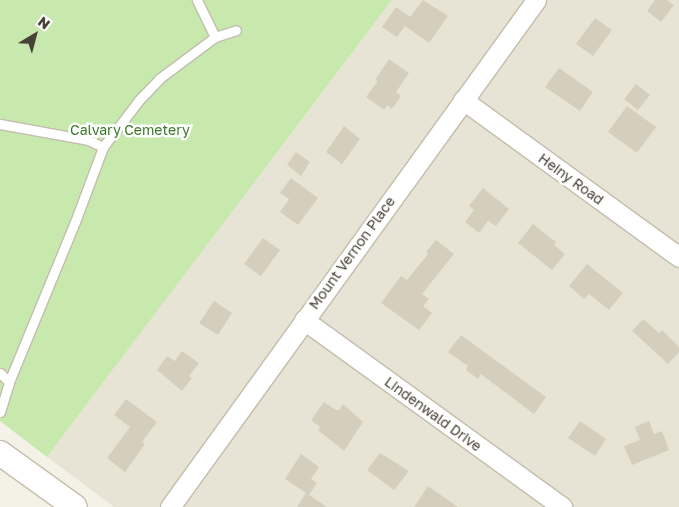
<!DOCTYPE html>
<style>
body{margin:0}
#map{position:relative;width:679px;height:507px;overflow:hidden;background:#f4f1e7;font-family:"Golos Text",sans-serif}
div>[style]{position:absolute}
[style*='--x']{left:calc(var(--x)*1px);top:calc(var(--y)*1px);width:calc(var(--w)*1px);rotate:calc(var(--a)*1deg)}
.residential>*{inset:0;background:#e8e4d5}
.green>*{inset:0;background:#c8e9ae}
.building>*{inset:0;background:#d6cebc}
.roads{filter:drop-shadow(1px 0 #c2bdac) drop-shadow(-1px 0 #c2bdac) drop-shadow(0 1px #c2bdac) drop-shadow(0 -1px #c2bdac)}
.service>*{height:9px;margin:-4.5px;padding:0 4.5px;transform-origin:4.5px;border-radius:4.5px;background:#fff}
.minor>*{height:19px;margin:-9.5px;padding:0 9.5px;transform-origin:9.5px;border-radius:9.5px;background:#fff}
.tertiary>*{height:24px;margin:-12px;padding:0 12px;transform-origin:12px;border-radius:12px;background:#fff}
span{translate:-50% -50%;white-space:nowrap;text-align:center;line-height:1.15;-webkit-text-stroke:5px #fff;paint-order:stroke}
.park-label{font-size:14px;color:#3d7a27}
.street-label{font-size:14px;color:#474236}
.north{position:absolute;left:10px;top:10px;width:50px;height:50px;-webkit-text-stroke:4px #fff;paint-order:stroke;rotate:37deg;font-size:14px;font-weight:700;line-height:20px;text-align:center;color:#474236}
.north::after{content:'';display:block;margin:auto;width:18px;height:22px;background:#474236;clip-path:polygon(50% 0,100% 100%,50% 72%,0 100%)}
</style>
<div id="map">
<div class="residential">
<i style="clip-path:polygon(392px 0,679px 0,679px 507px,114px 507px,47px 457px)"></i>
</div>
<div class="green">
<i style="clip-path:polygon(0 0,392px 0,47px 457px,0 421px)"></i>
</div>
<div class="building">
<i style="clip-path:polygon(423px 0,448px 16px,429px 43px,405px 26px,397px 37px,382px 27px,396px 7px,410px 17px)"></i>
<i style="clip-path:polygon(655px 0,667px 0,674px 5px,661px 22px,647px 11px)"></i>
<i style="clip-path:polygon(595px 18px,612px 30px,593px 56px,576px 44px)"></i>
<i style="clip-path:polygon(389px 59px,409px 73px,396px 92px,401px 96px,392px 109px,387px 105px,384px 110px,366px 97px,378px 81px,375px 80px)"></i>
<i style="clip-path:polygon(559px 68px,593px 92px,580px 111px,545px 87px)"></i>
<i style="clip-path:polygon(636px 84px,650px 95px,638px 110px,624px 99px)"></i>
<i style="clip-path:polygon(627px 106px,656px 127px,637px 153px,608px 132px)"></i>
<i style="clip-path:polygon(344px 126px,360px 139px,342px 164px,326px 152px)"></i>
<i style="clip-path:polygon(296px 152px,310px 162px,301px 176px,287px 165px)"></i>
<i style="clip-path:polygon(291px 178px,318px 198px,298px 225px,280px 212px,289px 199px,280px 193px)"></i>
<i style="clip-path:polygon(483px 188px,509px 209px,496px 226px,488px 221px,479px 233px,465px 222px,474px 210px,469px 206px)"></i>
<i style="clip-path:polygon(533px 224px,556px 242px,554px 245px,565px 254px,552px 270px,518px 243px)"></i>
<i style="clip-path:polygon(263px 238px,280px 250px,261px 276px,244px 264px)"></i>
<i style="clip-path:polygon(436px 240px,454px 254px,422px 294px,429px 299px,423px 306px,432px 313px,419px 330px,381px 303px,401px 276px,407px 280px,428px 254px,426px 252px)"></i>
<i style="clip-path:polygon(587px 264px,623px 293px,609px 310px,589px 294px,584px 299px,569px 286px)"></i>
<i style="clip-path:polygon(214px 301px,232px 313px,218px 335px,199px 323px)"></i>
<i style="clip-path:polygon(643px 319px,659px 333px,662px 330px,679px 347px,679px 352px,668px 364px,632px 331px)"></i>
<i style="clip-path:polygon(461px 335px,546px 397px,534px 414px,481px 374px,478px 379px,466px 370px,468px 366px,448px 352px)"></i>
<i style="clip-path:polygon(182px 351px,199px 363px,189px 376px,192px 378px,182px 391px,157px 370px,167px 356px,175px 361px)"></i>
<i style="clip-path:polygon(126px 399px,157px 422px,142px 442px,145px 444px,125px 472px,107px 458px,130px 427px,114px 415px)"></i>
<i style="clip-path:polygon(324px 402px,336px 410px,339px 410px,343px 404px,363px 422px,344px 451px,318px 430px,320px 427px,311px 420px)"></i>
<i style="clip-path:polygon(580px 421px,606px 439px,595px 456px,568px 438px)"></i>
<i style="clip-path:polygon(649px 421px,654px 434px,662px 431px,669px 450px,632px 465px,624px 446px,640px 440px,635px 427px)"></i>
<i style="clip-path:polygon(380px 453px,409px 471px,394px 490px,367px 470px)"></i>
<i style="clip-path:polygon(301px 454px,319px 467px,311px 479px,317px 483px,309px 495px,327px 507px,297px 507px,306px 493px,285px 479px)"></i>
<i style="clip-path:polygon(428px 486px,458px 507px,414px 507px)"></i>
</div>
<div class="roads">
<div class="service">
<i style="--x:197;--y:0;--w:41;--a:64.1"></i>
<i style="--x:0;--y:124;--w:89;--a:10.3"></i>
<i style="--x:88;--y:140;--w:17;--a:25"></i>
<i style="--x:0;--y:373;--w:13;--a:45"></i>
<i style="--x:0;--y:412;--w:31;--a:-73"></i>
<i style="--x:9;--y:382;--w:173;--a:-67.6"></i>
<i style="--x:75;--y:222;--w:80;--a:-69.5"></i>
<i style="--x:103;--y:147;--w:59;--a:-52.5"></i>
<i style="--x:139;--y:100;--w:30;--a:-46"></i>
<i style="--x:160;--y:78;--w:69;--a:-36.7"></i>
<i style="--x:215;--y:37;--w:22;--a:-18"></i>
</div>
<div class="minor">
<i style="--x:463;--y:100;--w:267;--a:36"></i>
<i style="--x:304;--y:320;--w:319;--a:35.9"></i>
<i style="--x:170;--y:507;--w:625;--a:-54.17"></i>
</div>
<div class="tertiary">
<i style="--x:0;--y:453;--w:92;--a:35.8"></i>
</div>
</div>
<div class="park-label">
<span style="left:130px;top:130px">Calvary Cemetery</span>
</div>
<div class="street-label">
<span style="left:571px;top:179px;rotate:36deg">Heiny Road</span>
<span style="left:352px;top:253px;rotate:-54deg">Mount Vernon Place</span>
<span style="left:433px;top:414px;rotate:36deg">Lindenwald Drive</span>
</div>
<div class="north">N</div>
</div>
